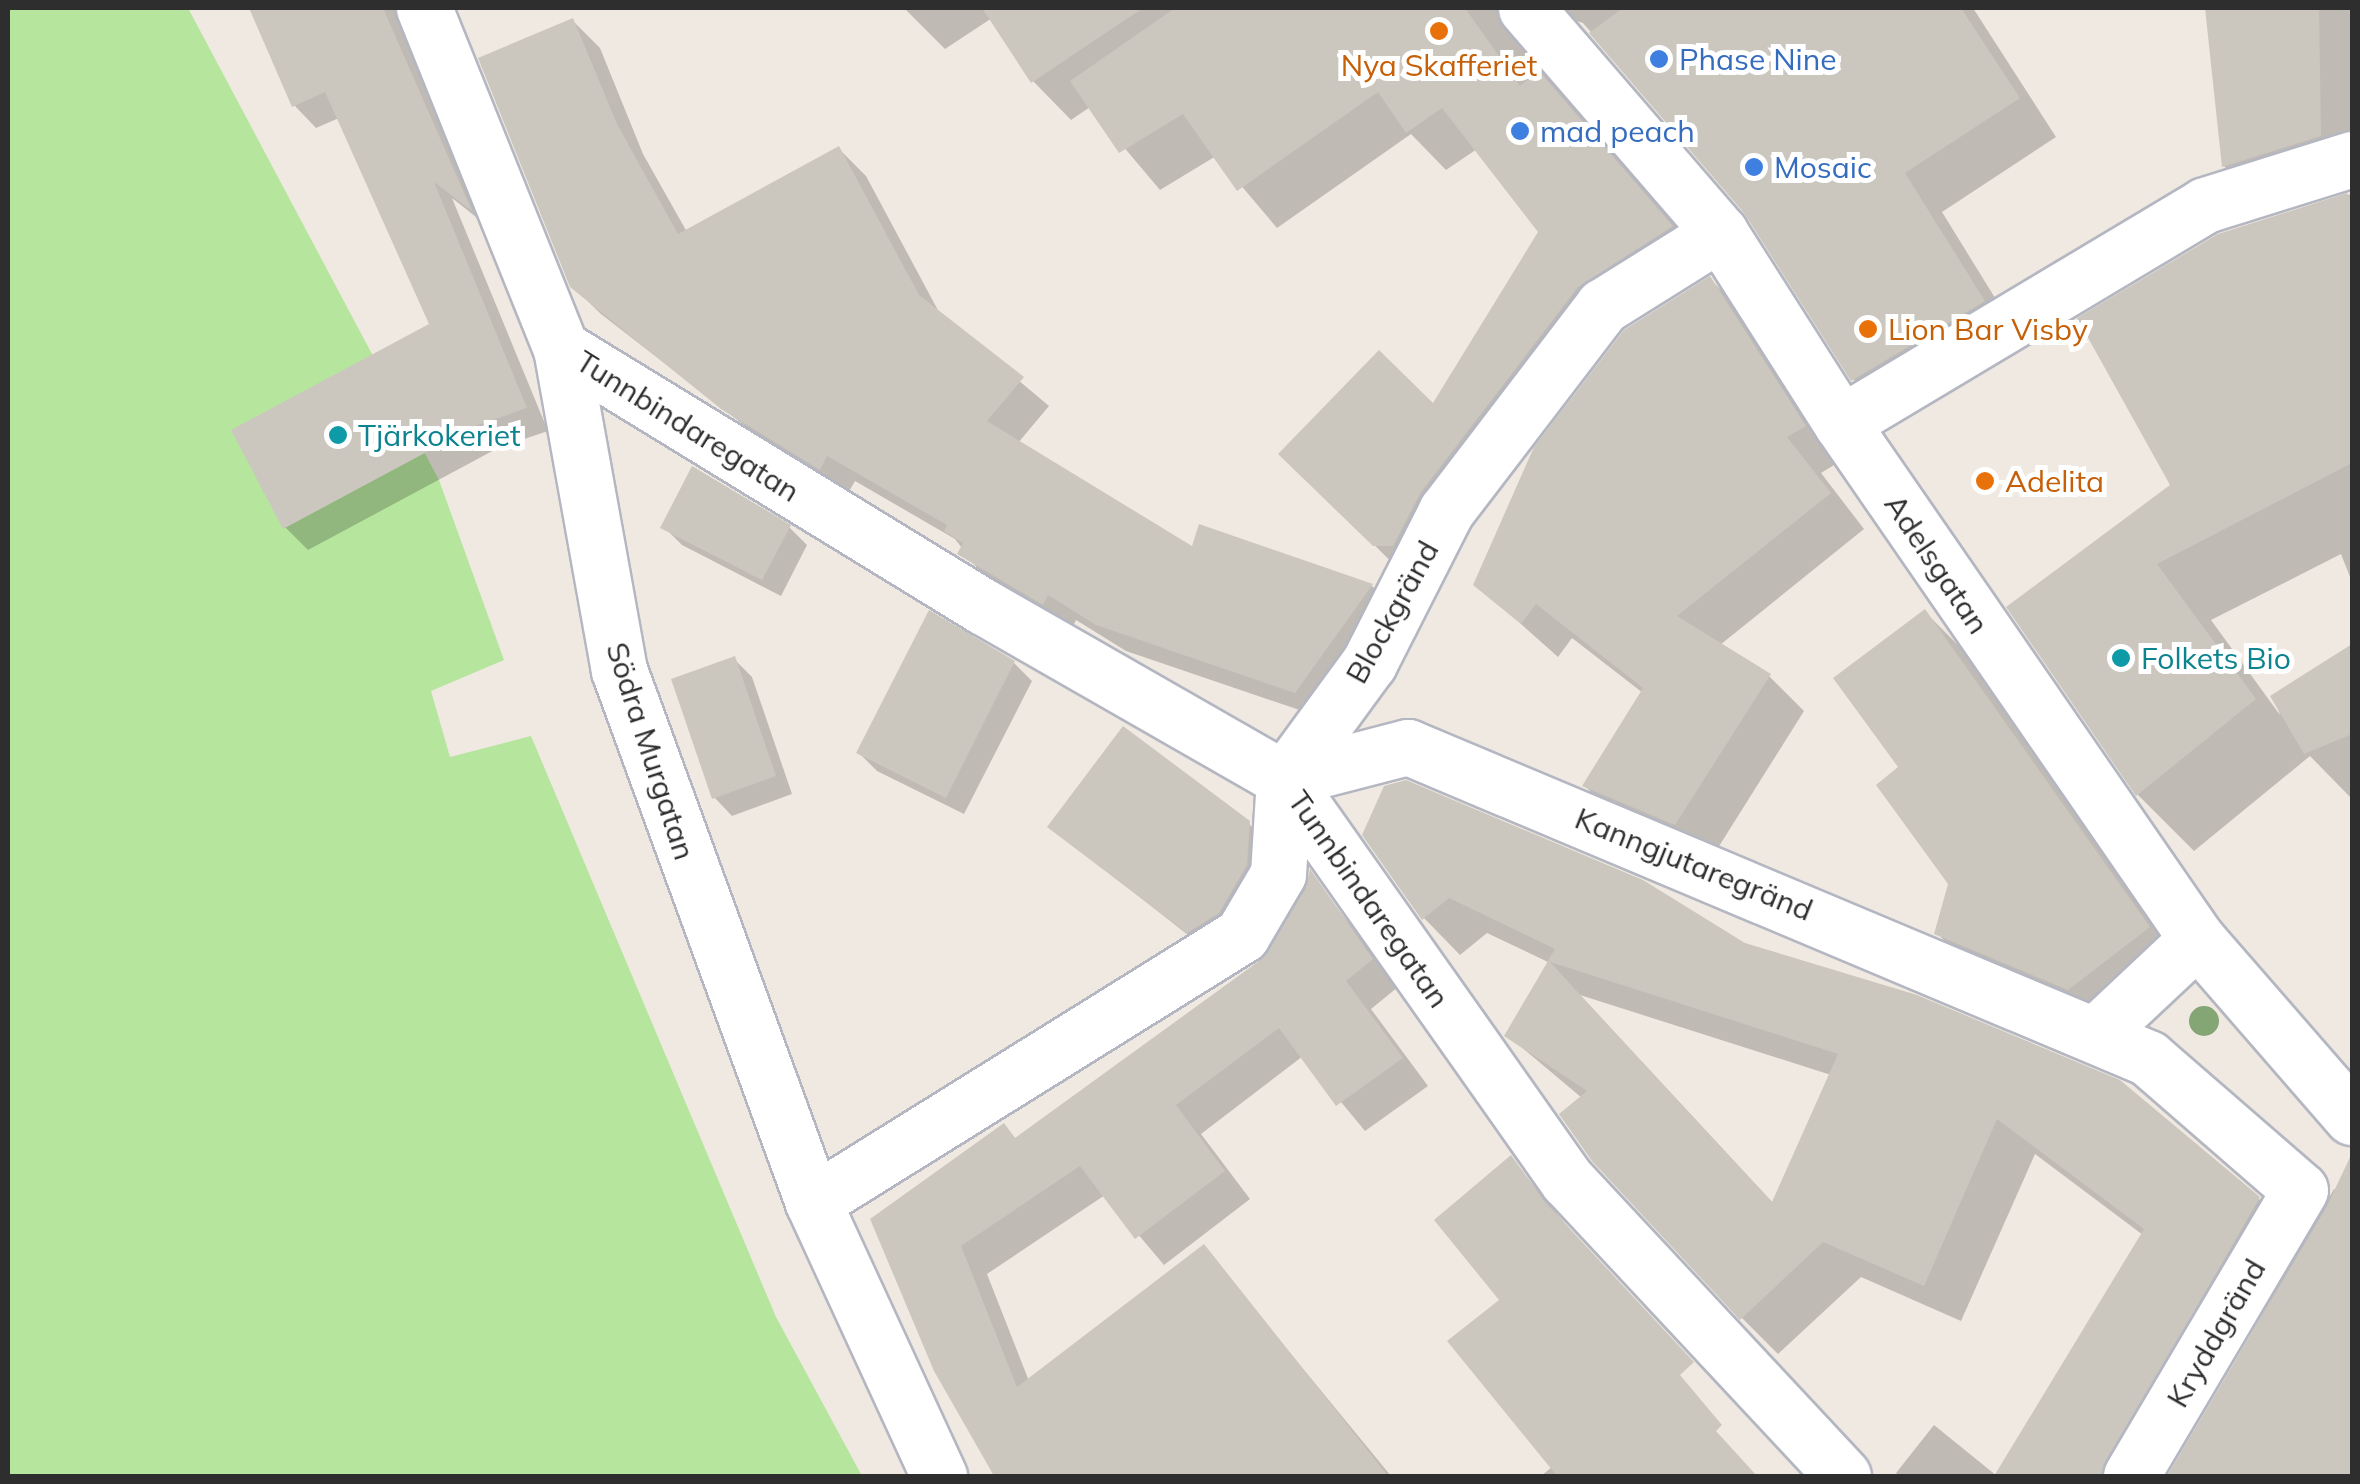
<!DOCTYPE html>
<meta charset="utf-8">
<style>
body{margin:0}
#map{position:relative;width:2360px;height:1484px;overflow:hidden;background:#efe9e1;font-family:Mulish,sans-serif}
div>[style]{position:absolute}
[style*='--x']{left:calc(var(--x)*1px);top:calc(var(--y)*1px);width:calc(var(--w)*1px);rotate:calc(var(--a)*1deg)}
.green>*{inset:0;background:#b6e59e}
.shadow>*{inset:0;background:#0003}
.building>*{inset:0;background:#cbc7bf}
.roads{filter:drop-shadow(2px 0 #b4b7c1) drop-shadow(-2px 0 #b4b7c1) drop-shadow(0 2px #b4b7c1) drop-shadow(0 -2px #b4b7c1)}
.minor>*{height:55px;margin:-27.5px;padding:0 27.5px;transform-origin:27.5px;border-radius:27.5px;background:#fff}
.trees>*{width:30px;height:30px;margin:-15px;border-radius:50%;background:#84a574}
.dots>*{width:28px;height:28px;translate:-50% -50%;box-sizing:border-box;border:5px solid #fff;border-radius:50%}
span{translate:-50% -50%;white-space:nowrap;text-align:center;line-height:1.15;-webkit-text-stroke:10px #fff;paint-order:stroke}
.shop-label{font-size:30px;color:#366cbe}
.left{translate:0 -50%;text-align:left}
.food-label{font-size:30px;color:#c56008}
.street-label{font-size:30px;color:#2e2e2e}
.culture-label{font-size:30px;color:#0d838f}
.frame{position:absolute;inset:0;border:10px solid #2e2e2e;pointer-events:none}
</style>
<div id="map">
<div class="green">
<i style="clip-path:polygon(8px 8px,188px 8px,439px 480px,504px 660px,431px 691px,450px 757px,531px 736px,776px 1317px,862px 1476px,8px 1476px)"></i>
</div>
<div class="shadow">
<i style="clip-path:polygon(252px 8px,395px 8px,490px 228px,452px 198px,548px 431px,498px 448px,308px 550px,285px 527px,432px 325px,339px 118px,316px 128px,294px 105px)"></i>
<i style="clip-path:polygon(904px 8px,1973px 8px,2056px 137px,1942px 212px,2021px 340px,1892px 418px,1853px 379px,1746px 211px,1583px 23px,1559px 15px,1534px 36px,1540px 69px,1709px 265px,1617px 325px,1459px 531px,1426px 596px,1282px 454px,1434px 407px,1541px 232px,1477px 149px,1446px 170px,1411px 134px,1277px 228px,1216px 156px,1160px 190px,1090px 107px,1071px 120px,1033px 81px,992px 18px,945px 49px)"></i>
<i style="clip-path:polygon(2207px 8px,2352px 8px,2352px 177px,2263px 205px,2224px 166px)"></i>
<i style="clip-path:polygon(573px 21px,600px 48px,643px 154px,687px 232px,839px 149px,866px 176px,940px 314px,1049px 406px,1018px 443px,1193px 550px,1201px 527px,1372px 586px,1399px 613px,1323px 718px,1126px 651px,1076px 620px,1071px 630px,987px 581px,955px 539px,855px 481px,847px 495px,753px 432px,601px 314px,572px 286px)"></i>
<i style="clip-path:polygon(2352px 194px,2352px 582px,2341px 554px,2211px 620px,2280px 715px,2274px 696px,2352px 647px,2352px 799px,2310px 756px,2194px 851px,2138px 795px,2010px 608px,2173px 486px,2219px 236px)"></i>
<i style="clip-path:polygon(1710px 279px,1745px 314px,1839px 462px,1821px 473px,1864px 529px,1720px 645px,1769px 676px,1804px 711px,1711px 859px,1620px 821px,1585px 786px,1643px 693px,1572px 638px,1558px 657px,1476px 584px)"></i>
<i style="clip-path:polygon(664px 527px,789px 527px,807px 545px,781px 596px,682px 545px)"></i>
<i style="clip-path:polygon(1925px 612px,1960px 647px,2184px 963px,2104px 1024px,1972px 969px,1937px 933px,1951px 883px,1902px 768px)"></i>
<i style="clip-path:polygon(734px 659px,752px 677px,792px 794px,732px 816px,714px 797px)"></i>
<i style="clip-path:polygon(1014px 663px,1032px 681px,964px 814px,877px 771px,859px 753px)"></i>
<i style="clip-path:polygon(1248px 823px,1267px 842px,1206px 949px,1050px 827px)"></i>
<i style="clip-path:polygon(evenodd,1365px 834px,1744px 945px,2258px 1198px,2295px 1235px,2152px 1476px,1899px 1476px,1896px 1473px,1934px 1425px,1997px 1476px,2143px 1235px,2035px 1154px,1961px 1321px,1861px 1277px,1778px 1354px,1742px 1318px,1582px 1098px,1507px 1035px,1550px 963px,1487px 933px,1460px 955px,1424px 918px,1365px 834px,1580px 995px,1831px 1075px,1774px 1204px,1580px 995px)"></i>
<i style="clip-path:polygon(1311px 874px,1398px 987px,1371px 1009px,1428px 1086px,1365px 1131px,1303px 1056px,1201px 1134px,1250px 1199px,1164px 1265px,1105px 1195px,987px 1274px,1029px 1381px,1204px 1248px,1391px 1476px,998px 1476px,936px 1371px,873px 1220px,1004px 1126px,1017px 1140px,1261px 963px)"></i>
<i style="clip-path:polygon(1511px 1158px,1572px 1232px,1635px 1350px,1752px 1476px,1541px 1476px,1552px 1467px,1503px 1300px)"></i>
<i style="clip-path:polygon(2334px 1189px,2352px 1200px,2352px 1476px,2170px 1476px)"></i>
</div>
<div class="building">
<i style="clip-path:polygon(249px 8px,383px 8px,472px 211px,434px 182px,527px 408px,475px 426px,283px 529px,231px 430px,429px 324px,325px 92px,292px 107px)"></i>
<i style="clip-path:polygon(982px 8px,1143px 8px,1031px 83px)"></i>
<i style="clip-path:polygon(1175px 8px,1465px 8px,1520px 86px,1539px 71px,1673px 226px,1578px 287px,1421px 492px,1393px 546px,1373px 546px,1278px 454px,1379px 350px,1433px 403px,1538px 232px,1442px 108px,1406px 133px,1378px 92px,1237px 191px,1183px 114px,1119px 153px,1070px 81px)"></i>
<i style="clip-path:polygon(1623px 8px,1961px 8px,2020px 98px,1905px 173px,1985px 301px,1851px 381px,1744px 213px,1589px 33px)"></i>
<i style="clip-path:polygon(2205px 8px,2319px 8px,2321px 136px,2222px 167px)"></i>
<i style="clip-path:polygon(573px 18px,617px 124px,678px 234px,839px 146px,919px 295px,1024px 377px,987px 421px,1192px 546px,1199px 524px,1373px 584px,1295px 693px,1096px 625px,1048px 595px,1043px 605px,957px 554px,963px 543px,944px 531px,947px 525px,827px 456px,820px 470px,721px 409px,570px 287px,478px 58px)"></i>
<i style="clip-path:polygon(2347px 193px,2352px 203px,2352px 463px,2157px 564px,2256px 699px,2136px 796px,2006px 607px,2170px 485px,2077px 318px,2218px 234px)"></i>
<i style="clip-path:polygon(1710px 276px,1806px 426px,1787px 437px,1831px 493px,1677px 616px,1771px 674px,1675px 825px,1582px 786px,1643px 688px,1536px 604px,1521px 624px,1473px 585px,1534px 447px,1624px 330px)"></i>
<i style="clip-path:polygon(692px 466px,791px 525px,762px 580px,660px 528px)"></i>
<i style="clip-path:polygon(1925px 609px,2150px 927px,2068px 990px,1934px 934px,1948px 884px,1876px 785px,1898px 767px,1833px 678px)"></i>
<i style="clip-path:polygon(929px 610px,1015px 661px,946px 798px,856px 753px)"></i>
<i style="clip-path:polygon(2352px 644px,2352px 734px,2304px 754px,2270px 696px)"></i>
<i style="clip-path:polygon(735px 656px,776px 776px,712px 799px,671px 679px)"></i>
<i style="clip-path:polygon(1123px 726px,1250px 821px,1247px 865px,1219px 913px,1187px 933px,1047px 827px)"></i>
<i style="clip-path:polygon(evenodd,1406px 780px,1643px 880px,1745px 943px,1917px 995px,2120px 1080px,2260px 1197px,2100px 1476px,1994px 1476px,2144px 1229px,1997px 1119px,1924px 1286px,1823px 1242px,1740px 1320px,1592px 1161px,1559px 1114px,1587px 1091px,1504px 1036px,1555px 949px,1449px 898px,1422px 920px,1362px 835px,1384px 786px,1406px 780px,1550px 962px,1838px 1054px,1772px 1202px,1633px 1052px,1550px 962px)"></i>
<i style="clip-path:polygon(1310px 869px,1373px 959px,1346px 981px,1403px 1058px,1336px 1106px,1279px 1028px,1176px 1105px,1225px 1171px,1135px 1239px,1080px 1166px,961px 1246px,1017px 1387px,1204px 1244px,1388px 1476px,994px 1476px,934px 1371px,870px 1219px,1004px 1123px,1015px 1138px,1259px 961px,1305px 890px)"></i>
<i style="clip-path:polygon(2352px 1153px,2352px 1476px,2167px 1476px,2327px 1206px)"></i>
<i style="clip-path:polygon(1511px 1155px,1545px 1202px,1694px 1362px,1680px 1375px,1722px 1425px,1716px 1431px,1757px 1476px,1557px 1476px,1447px 1341px,1499px 1300px,1434px 1220px)"></i>
</div>
<div class="roads">
<div class="minor">
<i style="--x:424;--y:8;--w:367;--a:68.1"></i>
<i style="--x:561;--y:348;--w:327;--a:79.8"></i>
<i style="--x:619;--y:670;--w:566;--a:69.97"></i>
<i style="--x:813;--y:1202;--w:302;--a:65.3"></i>
<i style="--x:1526;--y:8;--w:297;--a:49.2"></i>
<i style="--x:1720;--y:233;--w:225;--a:57.5"></i>
<i style="--x:1841;--y:423;--w:627;--a:55.4"></i>
<i style="--x:2197;--y:939;--w:236;--a:49"></i>
<i style="--x:561;--y:348;--w:496;--a:31.5"></i>
<i style="--x:984;--y:607;--w:346;--a:29.8"></i>
<i style="--x:1284;--y:779;--w:492;--a:54.8"></i>
<i style="--x:1568;--y:1181;--w:403;--a:47"></i>
<i style="--x:1841;--y:423;--w:424;--a:-30.9"></i>
<i style="--x:2205;--y:205;--w:154;--a:-17.4"></i>
<i style="--x:1284;--y:779;--w:128;--a:-14.5"></i>
<i style="--x:1408;--y:747;--w:803;--a:22.8"></i>
<i style="--x:2148;--y:1058;--w:201;--a:41"></i>
<i style="--x:2300;--y:1190;--w:332;--a:120.6"></i>
<i style="--x:2097;--y:1033;--w:137;--a:-43.2"></i>
<i style="--x:813;--y:1202;--w:505;--a:-31.9"></i>
<i style="--x:1242;--y:935;--w:71;--a:-59.5"></i>
<i style="--x:1278;--y:874;--w:95;--a:-86.4"></i>
<i style="--x:1284;--y:779;--w:144;--a:-53.8"></i>
<i style="--x:1369;--y:663;--w:170;--a:-63.1"></i>
<i style="--x:1446;--y:511;--w:258;--a:-52.6"></i>
<i style="--x:1603;--y:306;--w:138;--a:-32"></i>
</div>
</div>
<div class="trees">
<i style="left:2204px;top:1021px"></i>
</div>
<div class="dots">
<i style="left:1439px;top:31px;background:#e8710a"></i>
<i style="left:1659px;top:59px;background:#3f7fe0"></i>
<i style="left:1520px;top:131px;background:#3f7fe0"></i>
<i style="left:1754px;top:167px;background:#3f7fe0"></i>
<i style="left:1868px;top:329px;background:#e8710a"></i>
<i style="left:338px;top:435px;background:#0f9aa8"></i>
<i style="left:1985px;top:481px;background:#e8710a"></i>
<i style="left:2121px;top:658px;background:#0f9aa8"></i>
</div>
<div class="shop-label">
<span class="left" style="left:1679px;top:59px">Phase Nine</span>
<span class="left" style="left:1540px;top:131px">mad peach</span>
<span class="left" style="left:1774px;top:167px">Mosaic</span>
</div>
<div class="food-label">
<span style="left:1439px;top:65px">Nya Skafferiet</span>
<span class="left" style="left:1888px;top:329px">Lion Bar Visby</span>
<span class="left" style="left:2005px;top:481px">Adelita</span>
</div>
<div class="street-label">
<span style="left:688px;top:426px;rotate:32deg">Tunnbindaregatan</span>
<span style="left:1937px;top:564px;rotate:56deg">Adelsgatan</span>
<span style="left:1392px;top:612px;rotate:-61deg">Blockgränd</span>
<span style="left:651px;top:751px;rotate:72deg">Södra Murgatan</span>
<span style="left:1694px;top:864px;rotate:22deg">Kanngjutaregränd</span>
<span style="left:1369px;top:899px;rotate:55deg">Tunnbindaregatan</span>
<span style="left:2216px;top:1333px;rotate:-60deg">Kryddgränd</span>
</div>
<div class="culture-label">
<span class="left" style="left:358px;top:435px">Tjärkokeriet</span>
<span class="left" style="left:2141px;top:658px">Folkets Bio</span>
</div>
<div class="frame"></div>
</div>
